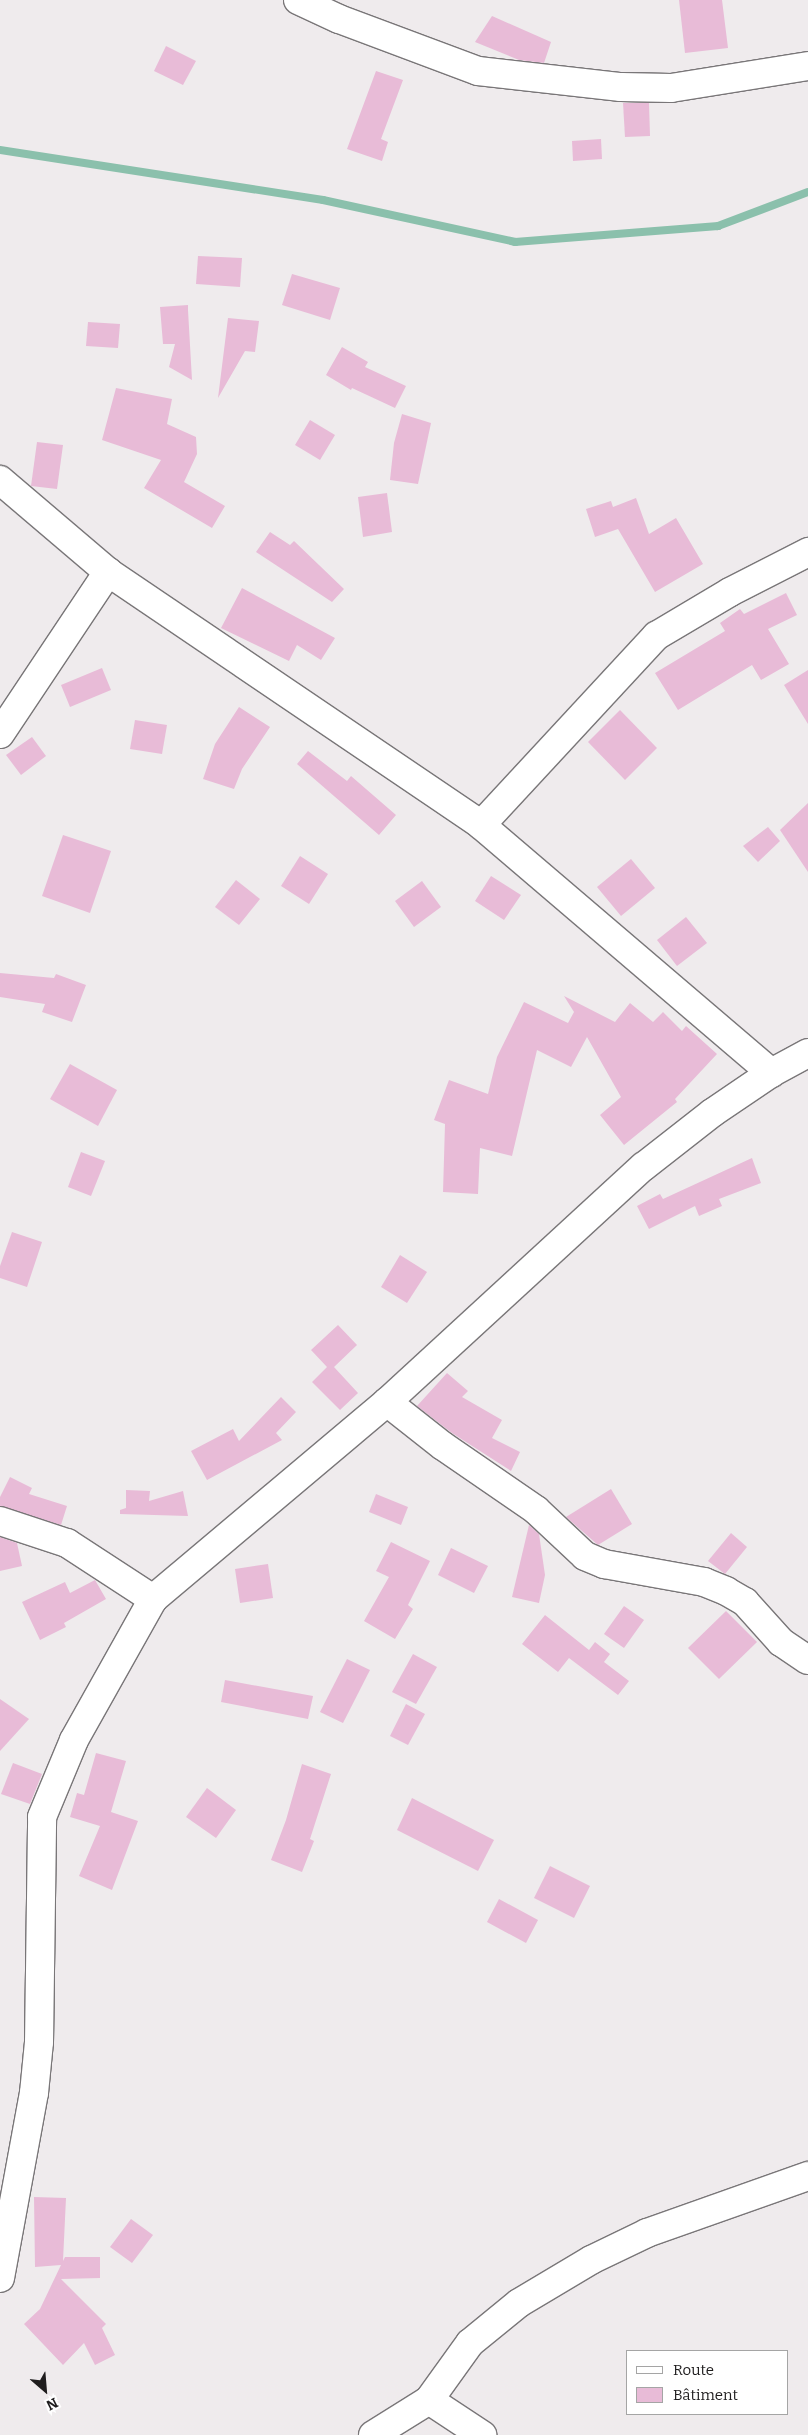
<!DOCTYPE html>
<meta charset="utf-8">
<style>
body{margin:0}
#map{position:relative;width:808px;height:2435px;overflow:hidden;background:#efebed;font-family:Bitter,serif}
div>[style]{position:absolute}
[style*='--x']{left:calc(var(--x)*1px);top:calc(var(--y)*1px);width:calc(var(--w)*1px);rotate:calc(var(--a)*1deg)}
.stream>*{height:8px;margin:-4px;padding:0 4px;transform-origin:4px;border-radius:4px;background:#8bc0ac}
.building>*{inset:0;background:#e8bbd7}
.roads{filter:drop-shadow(1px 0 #797678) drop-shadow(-1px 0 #797678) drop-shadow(0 1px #797678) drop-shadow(0 -1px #797678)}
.minor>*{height:28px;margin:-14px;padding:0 14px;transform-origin:14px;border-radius:14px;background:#fff}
span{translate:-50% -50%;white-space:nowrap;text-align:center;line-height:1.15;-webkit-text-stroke:4px #fff;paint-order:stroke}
.legend{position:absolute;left:626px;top:2350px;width:162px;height:65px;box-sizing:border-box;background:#fff;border:1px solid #a5a5a5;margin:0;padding:6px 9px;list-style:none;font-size:15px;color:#1f1d1e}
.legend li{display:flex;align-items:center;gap:10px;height:25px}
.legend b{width:25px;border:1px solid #a5a5a5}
.north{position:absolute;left:20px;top:2365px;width:50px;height:50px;-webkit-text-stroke:4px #fff;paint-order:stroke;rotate:153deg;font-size:14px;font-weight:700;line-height:20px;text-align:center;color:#1f1d1e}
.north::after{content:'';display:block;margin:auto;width:18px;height:22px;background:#1f1d1e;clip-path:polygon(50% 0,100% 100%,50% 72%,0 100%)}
</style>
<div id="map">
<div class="stream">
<i style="--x:0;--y:150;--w:327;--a:8.8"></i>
<i style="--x:323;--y:200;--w:197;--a:12.3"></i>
<i style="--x:515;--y:242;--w:204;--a:-4.5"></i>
<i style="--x:718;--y:226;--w:96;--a:-20.7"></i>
</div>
<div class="building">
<i style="clip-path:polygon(679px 0,722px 0,728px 48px,685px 53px)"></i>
<i style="clip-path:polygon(492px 16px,551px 42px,544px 63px,519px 60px,475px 42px)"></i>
<i style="clip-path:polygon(166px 46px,196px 61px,183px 85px,154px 71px)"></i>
<i style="clip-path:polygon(376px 71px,403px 80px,381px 139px,388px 142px,382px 161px,347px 149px)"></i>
<i style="clip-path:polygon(623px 103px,649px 103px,650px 136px,625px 137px)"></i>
<i style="clip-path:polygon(601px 139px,602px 159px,573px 161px,572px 141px)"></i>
<i style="clip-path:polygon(198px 256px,242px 258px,240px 287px,196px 284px)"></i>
<i style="clip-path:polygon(292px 274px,340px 288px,330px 320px,282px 305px)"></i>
<i style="clip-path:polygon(188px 305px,188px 310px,192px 380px,169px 367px,175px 344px,163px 344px,160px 307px)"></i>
<i style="clip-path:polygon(228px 318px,259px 321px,255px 352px,245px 351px,218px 398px)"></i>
<i style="clip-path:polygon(88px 322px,120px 324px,118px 348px,86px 346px)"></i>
<i style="clip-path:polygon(342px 347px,368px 362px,365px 367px,406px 386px,395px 408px,352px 388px,351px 390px,326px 375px)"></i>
<i style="clip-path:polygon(116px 388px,172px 399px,167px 424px,196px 437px,197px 454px,184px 482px,225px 506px,212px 528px,144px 488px,161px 460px,102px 440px)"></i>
<i style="clip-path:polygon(402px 414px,431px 423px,418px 484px,390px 480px,394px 443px)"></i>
<i style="clip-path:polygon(310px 420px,335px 435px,320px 460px,295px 445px)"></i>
<i style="clip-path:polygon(37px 442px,63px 445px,57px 489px,31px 486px)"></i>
<i style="clip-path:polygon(387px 493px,392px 532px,363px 537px,358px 497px)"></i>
<i style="clip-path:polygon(636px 498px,649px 534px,676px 518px,703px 564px,655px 592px,618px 529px,595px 537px,586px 509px,611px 501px,613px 507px)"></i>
<i style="clip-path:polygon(270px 532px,290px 545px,294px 541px,344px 589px,332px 602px,256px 552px)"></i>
<i style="clip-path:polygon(242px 588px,335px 638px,321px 660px,297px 645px,289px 661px,221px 628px)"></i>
<i style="clip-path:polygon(786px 593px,797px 615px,768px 629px,789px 664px,761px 680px,752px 665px,678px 710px,655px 673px,725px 631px,720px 623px,740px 609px,744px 614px)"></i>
<i style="clip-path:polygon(102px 668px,111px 690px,70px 707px,61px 685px)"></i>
<i style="clip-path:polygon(808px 670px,808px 724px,784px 685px)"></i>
<i style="clip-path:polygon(239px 707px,270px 727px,242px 769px,234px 789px,203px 779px,215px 744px)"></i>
<i style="clip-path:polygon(620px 710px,657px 748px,625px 780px,588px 742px)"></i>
<i style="clip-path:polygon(135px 720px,167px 725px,162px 754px,130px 749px)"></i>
<i style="clip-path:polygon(32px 737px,46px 756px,21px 775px,6px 755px)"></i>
<i style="clip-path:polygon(308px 751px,347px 781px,351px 776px,396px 815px,379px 835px,297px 764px)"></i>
<i style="clip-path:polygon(808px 803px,808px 872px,780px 830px)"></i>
<i style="clip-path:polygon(768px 827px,780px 841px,758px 862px,743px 846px)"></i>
<i style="clip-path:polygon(63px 835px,111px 851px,90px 913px,42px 896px)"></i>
<i style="clip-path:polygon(300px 856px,328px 874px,309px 904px,281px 886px)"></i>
<i style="clip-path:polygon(631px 859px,655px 888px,621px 916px,597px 887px)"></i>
<i style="clip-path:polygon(491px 876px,521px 895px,504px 920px,475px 901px)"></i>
<i style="clip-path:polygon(236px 880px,260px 899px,239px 925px,215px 907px)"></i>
<i style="clip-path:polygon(422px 881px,441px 907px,414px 927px,395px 901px)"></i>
<i style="clip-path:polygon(686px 917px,707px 943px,677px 966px,657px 940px)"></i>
<i style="clip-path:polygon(0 973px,54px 978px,56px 974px,86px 985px,72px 1022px,42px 1012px,45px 1004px,0 997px)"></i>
<i style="clip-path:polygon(564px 996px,615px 1022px,630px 1003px,653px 1022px,663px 1012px,682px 1031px,686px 1026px,717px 1054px,675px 1099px,677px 1102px,624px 1145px,600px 1115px,621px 1097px,587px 1037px,571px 1067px,537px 1050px,512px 1156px,480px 1148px,478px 1194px,443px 1192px,445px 1124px,434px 1120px,449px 1080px,488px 1094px,497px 1057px,524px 1002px,568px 1023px,574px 1012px)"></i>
<i style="clip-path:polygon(70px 1064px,117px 1090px,98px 1126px,50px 1099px)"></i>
<i style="clip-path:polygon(81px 1152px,105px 1161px,91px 1196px,68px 1187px)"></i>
<i style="clip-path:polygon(752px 1158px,761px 1183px,719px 1199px,722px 1206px,699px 1216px,695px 1206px,649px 1229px,637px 1206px,660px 1194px,663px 1199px)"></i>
<i style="clip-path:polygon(12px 1232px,42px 1242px,27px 1287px,0 1278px,0 1266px)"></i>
<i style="clip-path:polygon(400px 1255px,427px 1272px,407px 1303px,381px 1287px)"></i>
<i style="clip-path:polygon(338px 1325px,357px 1345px,334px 1367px,358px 1393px,340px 1410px,312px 1382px,327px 1367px,311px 1350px)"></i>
<i style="clip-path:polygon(447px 1373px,468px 1391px,462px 1397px,502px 1420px,492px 1438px,520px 1452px,511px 1471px,452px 1433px,417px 1406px)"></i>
<i style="clip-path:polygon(281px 1397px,296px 1412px,276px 1433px,282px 1440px,207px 1480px,191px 1451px,233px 1429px,239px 1441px)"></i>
<i style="clip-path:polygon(10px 1477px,32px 1488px,29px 1494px,67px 1506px,61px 1525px,0 1506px,0 1497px)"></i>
<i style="clip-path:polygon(611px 1489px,632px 1524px,598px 1545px,566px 1517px)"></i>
<i style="clip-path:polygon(126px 1490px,150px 1491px,149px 1501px,183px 1491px,188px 1516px,120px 1514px,120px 1510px,126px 1508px)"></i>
<i style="clip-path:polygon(376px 1494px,408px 1507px,401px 1525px,369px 1512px)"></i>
<i style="clip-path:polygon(529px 1525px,539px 1534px,545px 1575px,539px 1603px,512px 1597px)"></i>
<i style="clip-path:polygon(731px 1533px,747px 1547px,725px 1574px,708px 1561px)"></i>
<i style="clip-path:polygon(0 1537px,17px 1543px,22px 1566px,0 1571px)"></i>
<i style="clip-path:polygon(391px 1542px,430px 1561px,408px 1605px,413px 1609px,395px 1639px,364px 1621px,389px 1577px,376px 1571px)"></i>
<i style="clip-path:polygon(451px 1548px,488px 1566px,474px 1593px,438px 1575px)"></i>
<i style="clip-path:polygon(268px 1564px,273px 1598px,240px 1603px,235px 1569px)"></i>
<i style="clip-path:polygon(95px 1580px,106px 1599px,64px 1623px,66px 1627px,40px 1640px,22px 1602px,65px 1582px,70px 1593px)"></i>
<i style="clip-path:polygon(624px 1606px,644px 1620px,624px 1648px,604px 1634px)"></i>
<i style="clip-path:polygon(726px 1611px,757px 1642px,719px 1679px,688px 1648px)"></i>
<i style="clip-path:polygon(545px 1615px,589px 1650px,595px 1642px,610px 1654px,604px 1662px,629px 1681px,618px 1695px,569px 1658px,558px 1672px,522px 1644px)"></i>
<i style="clip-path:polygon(413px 1654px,437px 1667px,416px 1704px,392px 1692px)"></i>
<i style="clip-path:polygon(347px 1659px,370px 1670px,343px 1723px,320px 1712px)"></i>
<i style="clip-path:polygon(225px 1680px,313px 1696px,308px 1719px,221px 1702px)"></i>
<i style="clip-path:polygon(0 1699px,29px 1719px,0 1751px)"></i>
<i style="clip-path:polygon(406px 1704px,425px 1714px,408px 1745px,390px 1736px)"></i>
<i style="clip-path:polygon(96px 1753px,126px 1761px,111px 1812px,138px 1821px,112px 1890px,79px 1876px,100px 1826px,70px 1817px,77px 1793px,84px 1795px)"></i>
<i style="clip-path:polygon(13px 1763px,42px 1774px,30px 1804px,1px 1794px)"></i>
<i style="clip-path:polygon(302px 1764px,331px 1774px,310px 1839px,314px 1841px,302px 1872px,271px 1860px,286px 1820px)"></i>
<i style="clip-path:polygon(207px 1788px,236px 1810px,216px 1838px,186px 1817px)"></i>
<i style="clip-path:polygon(412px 1798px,494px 1840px,478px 1871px,397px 1830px)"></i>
<i style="clip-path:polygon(550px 1866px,590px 1886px,574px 1918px,534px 1898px)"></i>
<i style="clip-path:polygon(499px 1899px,538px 1920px,526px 1943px,487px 1922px)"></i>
<i style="clip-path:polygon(34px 2197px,66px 2198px,63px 2261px,65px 2257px,100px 2257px,100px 2278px,61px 2279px,106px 2324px,102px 2328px,115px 2355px,95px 2365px,84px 2343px,63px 2365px,24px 2324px,40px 2309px,61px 2265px,35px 2267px)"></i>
<i style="clip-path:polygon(131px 2219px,153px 2235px,132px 2263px,110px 2247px)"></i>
</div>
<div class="roads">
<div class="minor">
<i style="--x:298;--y:0;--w:45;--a:24.9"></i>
<i style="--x:339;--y:19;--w:148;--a:20.5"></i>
<i style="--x:478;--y:71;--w:144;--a:6.4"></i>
<i style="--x:621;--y:87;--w:50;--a:1.1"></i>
<i style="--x:671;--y:88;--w:139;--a:-9.1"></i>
<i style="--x:0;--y:480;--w:142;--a:40.4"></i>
<i style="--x:108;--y:572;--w:451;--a:34.1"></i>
<i style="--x:481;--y:825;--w:382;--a:40.5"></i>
<i style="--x:0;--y:734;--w:195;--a:-56.3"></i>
<i style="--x:481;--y:825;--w:258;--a:-47.2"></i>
<i style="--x:656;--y:636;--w:86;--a:-30.7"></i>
<i style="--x:730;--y:592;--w:88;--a:-27.1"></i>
<i style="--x:387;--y:1402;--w:71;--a:38.2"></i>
<i style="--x:443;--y:1446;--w:113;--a:34.5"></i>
<i style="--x:536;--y:1510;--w:67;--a:43.2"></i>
<i style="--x:585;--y:1556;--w:21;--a:23"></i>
<i style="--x:604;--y:1564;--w:102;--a:10.2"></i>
<i style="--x:704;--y:1582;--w:24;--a:22"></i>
<i style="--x:726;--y:1591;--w:22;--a:30"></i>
<i style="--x:745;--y:1602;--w:54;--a:48"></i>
<i style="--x:781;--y:1642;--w:32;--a:34"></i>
<i style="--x:0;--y:1521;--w:71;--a:18.2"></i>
<i style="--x:67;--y:1543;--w:103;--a:33.1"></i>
<i style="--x:0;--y:2278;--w:188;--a:-79.6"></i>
<i style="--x:34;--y:2093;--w:51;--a:-84.4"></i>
<i style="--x:39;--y:2042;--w:225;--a:-89.2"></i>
<i style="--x:42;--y:1817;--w:83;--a:-67.4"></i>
<i style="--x:74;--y:1740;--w:162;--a:-60.7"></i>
<i style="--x:153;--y:1599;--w:306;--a:-40.1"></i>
<i style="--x:387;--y:1402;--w:348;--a:-42.6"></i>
<i style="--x:643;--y:1167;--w:88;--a:-38"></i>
<i style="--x:712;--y:1113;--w:71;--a:-34.1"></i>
<i style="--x:771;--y:1073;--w:42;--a:-28.4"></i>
<i style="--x:429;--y:2400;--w:64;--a:33.4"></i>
<i style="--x:373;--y:2435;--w:66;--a:-32"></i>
<i style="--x:429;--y:2400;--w:70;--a:-54.3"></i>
<i style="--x:470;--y:2343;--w:63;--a:-39.2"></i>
<i style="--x:519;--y:2303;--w:84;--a:-30.8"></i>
<i style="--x:591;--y:2260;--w:62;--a:-25.7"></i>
<i style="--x:647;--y:2233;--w:171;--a:-19.5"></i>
</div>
</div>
<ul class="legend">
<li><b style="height:6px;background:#fff"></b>Route</li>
<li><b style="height:14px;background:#e8bbd7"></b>Bâtiment</li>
</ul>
<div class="north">N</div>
</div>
